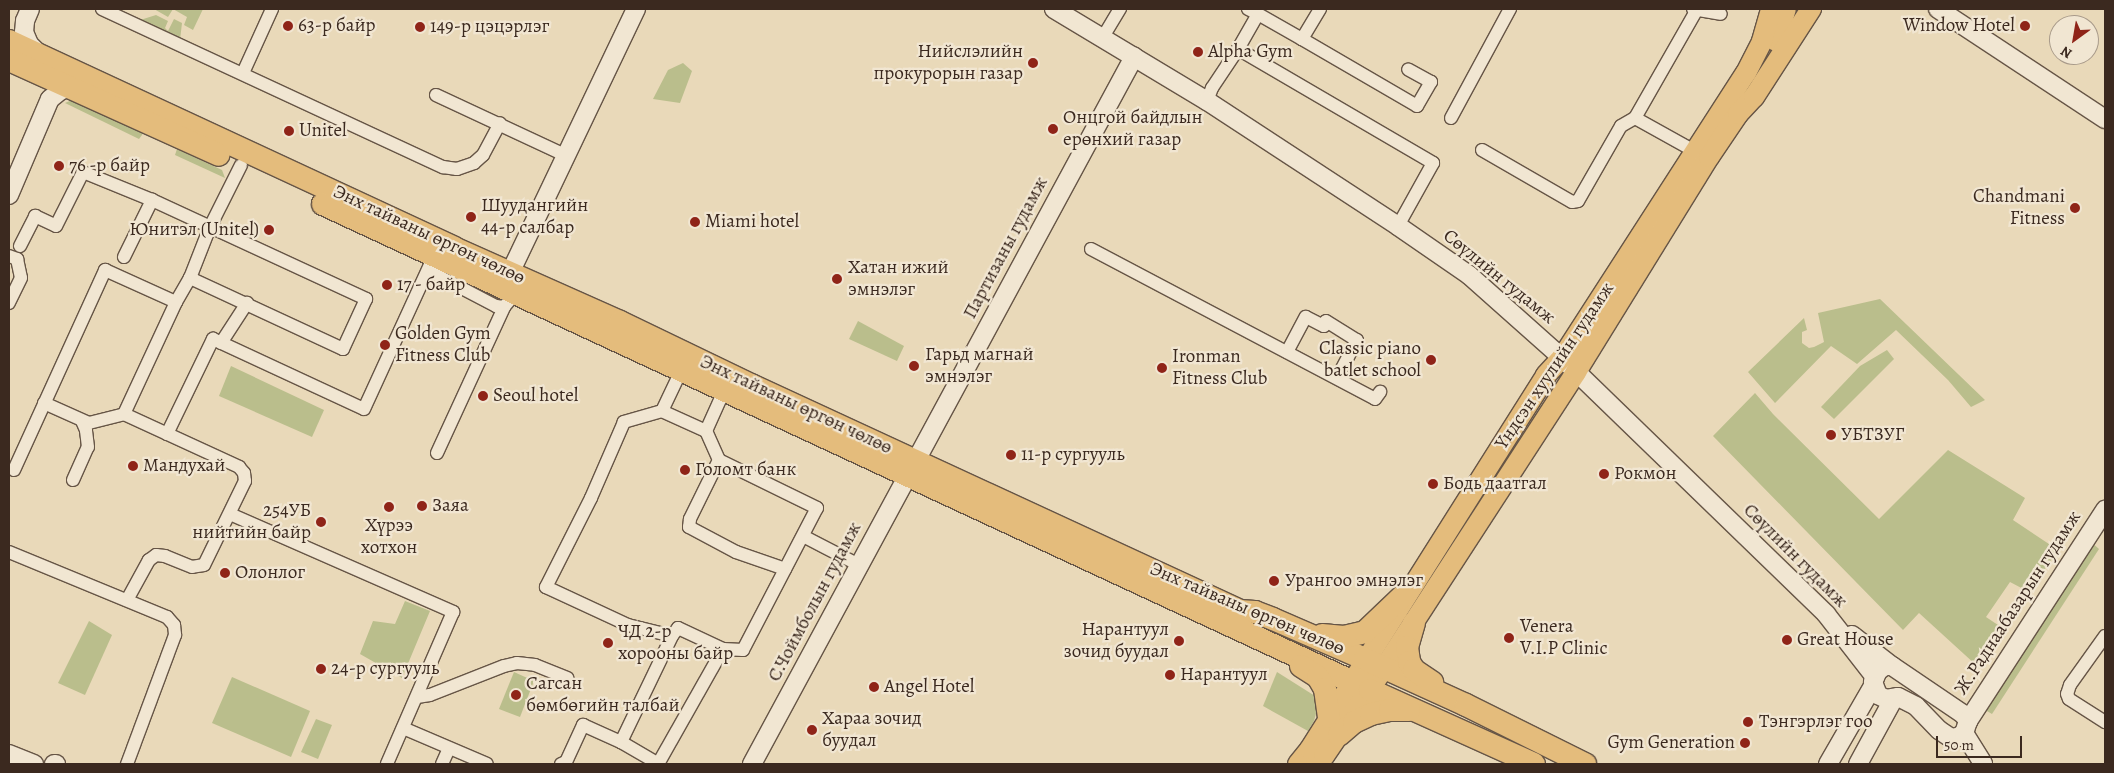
<!DOCTYPE html>
<meta charset="utf-8">
<style>
body{margin:0}
#map{position:relative;width:2114px;height:773px;overflow:hidden;background:#e9d9b9;font-family:Alegreya,serif}
div>[style]{position:absolute}
[style*='--x']{left:calc(var(--x)*1px);top:calc(var(--y)*1px);width:calc(var(--w)*1px);rotate:calc(var(--a)*1deg)}
.green>*{inset:0;background:#babe8c}
.roads{filter:drop-shadow(1px 0 #665546) drop-shadow(-1px 0 #665546) drop-shadow(0 1px #665546) drop-shadow(0 -1px #665546)}
.street>*{height:12px;margin:-6px;padding:0 6px;transform-origin:6px;border-radius:6px;background:#f1e6d2}
.secondary>*{height:18px;margin:-9px;padding:0 9px;transform-origin:9px;border-radius:9px;background:#f1e6d2}
.primary>*{height:20px;margin:-10px;padding:0 10px;transform-origin:10px;border-radius:10px;background:#e4bc7c}
.highway>*{height:22px;margin:-11px;padding:0 11px;transform-origin:11px;border-radius:11px;background:#e4bc7c}
.dots>*{width:14px;height:14px;translate:-50% -50%;box-sizing:border-box;border:2px solid #f1e6d2;border-radius:50%}
span{translate:-50% -50%;white-space:nowrap;text-align:center;line-height:1.15;-webkit-text-stroke:4.5px #f1e6d2;paint-order:stroke}
.poi-label{font-size:19px;color:#3b291f}
.left{translate:0 -50%;text-align:left}
.right{translate:-100% -50%;text-align:right}
.street-label{font-size:19px;color:#3b291f}
.frame{position:absolute;inset:0;border:10px solid #3b291f;pointer-events:none}
.north{position:absolute;left:2049px;top:15px;width:50px;height:50px;box-sizing:border-box;background:#f1e6d2;border:1px solid #a89a8a;border-radius:50%;rotate:212deg;font-size:14px;font-weight:700;line-height:20px;text-align:center;color:#3b291f}
.north::after{content:'';display:block;margin:auto;width:18px;height:22px;background:#8f2418;clip-path:polygon(50% 0,100% 100%,50% 72%,0 100%)}
.scale{position:absolute;left:1936px;top:736px;width:86px;height:22px;box-sizing:border-box;border:2px solid #3b291f;border-top:0;padding-left:6px;font-size:15px;line-height:18px;white-space:nowrap;color:#3b291f;-webkit-text-stroke:4px #f1e6d2;paint-order:stroke}
</style>
<div id="map">
<div class="green">
<i style="clip-path:polygon(154px 9px,203px 9px,193px 30px,184px 25px,187px 17px,173px 9px,168px 17px)"></i>
<i style="clip-path:polygon(156px 15px,168px 21px,165px 28px,168px 31px,174px 19px,182px 23px,180px 40px,137px 21px)"></i>
<i style="clip-path:polygon(683px 63px,692px 71px,680px 103px,653px 99px,668px 70px)"></i>
<i style="clip-path:polygon(72px 100px,143px 132px,142px 135px,139px 139px,65px 103px)"></i>
<i style="clip-path:polygon(177px 149px,222px 170px,225px 178px,175px 155px)"></i>
<i style="clip-path:polygon(1880px 299px,1985px 400px,1971px 407px,1948px 380px,1896px 330px,1857px 364px,1831px 346px,1775px 403px,1748px 372px,1804px 318px,1807px 330px,1802px 332px,1802px 343px,1809px 348px,1814px 347px,1824px 342px,1818px 313px)"></i>
<i style="clip-path:polygon(858px 321px,904px 346px,897px 361px,849px 339px)"></i>
<i style="clip-path:polygon(1887px 350px,1894px 359px,1834px 419px,1821px 407px,1860px 366px)"></i>
<i style="clip-path:polygon(231px 366px,324px 410px,312px 437px,219px 396px)"></i>
<i style="clip-path:polygon(1755px 393px,1773px 414px,1879px 519px,1948px 450px,2025px 498px,2013px 520px,2058px 550px,2029px 592px,2010px 582px,1986px 617px,2004px 629px,1976px 665px,1919px 613px,1903px 630px,1713px 436px)"></i>
<i style="clip-path:polygon(2090px 541px,2099px 549px,1992px 714px,1980px 707px)"></i>
<i style="clip-path:polygon(405px 601px,430px 611px,402px 678px,360px 654px,373px 621px,395px 624px)"></i>
<i style="clip-path:polygon(89px 621px,112px 635px,85px 695px,58px 683px)"></i>
<i style="clip-path:polygon(514px 672px,534px 681px,520px 717px,499px 709px)"></i>
<i style="clip-path:polygon(1277px 672px,1315px 696px,1318px 706px,1314px 721px,1308px 731px,1263px 706px)"></i>
<i style="clip-path:polygon(232px 677px,310px 711px,291px 757px,212px 723px)"></i>
<i style="clip-path:polygon(316px 719px,332px 725px,318px 759px,301px 752px)"></i>
</div>
<div class="roads">
<div class="street">
<i style="--x:102;--y:9;--w:376;--a:24.9"></i>
<i style="--x:443;--y:167;--w:14;--a:8"></i>
<i style="--x:457;--y:169;--w:18;--a:-19"></i>
<i style="--x:474;--y:163;--w:12;--a:-42"></i>
<i style="--x:483;--y:155;--w:36;--a:-62"></i>
<i style="--x:1248;--y:9;--w:11;--a:27"></i>
<i style="--x:1258;--y:14;--w:40;--a:119.7"></i>
<i style="--x:1238;--y:49;--w:226;--a:30.3"></i>
<i style="--x:1433;--y:163;--w:72;--a:119.1"></i>
<i style="--x:1693;--y:9;--w:28;--a:10"></i>
<i style="--x:1258;--y:14;--w:51;--a:29.6"></i>
<i style="--x:1302;--y:39;--w:35;--a:-59"></i>
<i style="--x:1103;--y:37;--w:33;--a:-59"></i>
<i style="--x:1302;--y:39;--w:133;--a:30.2"></i>
<i style="--x:1417;--y:106;--w:28;--a:-60"></i>
<i style="--x:1431;--y:82;--w:26;--a:-151"></i>
<i style="--x:243;--y:73;--w:70;--a:-65.6"></i>
<i style="--x:436;--y:95;--w:145;--a:25"></i>
<i style="--x:1207;--y:101;--w:14;--a:-69"></i>
<i style="--x:1212;--y:88;--w:47;--a:-56.3"></i>
<i style="--x:1451;--y:118;--w:124;--a:-61.6"></i>
<i style="--x:1635;--y:118;--w:70;--a:29.1"></i>
<i style="--x:1482;--y:150;--w:104;--a:30"></i>
<i style="--x:1572;--y:202;--w:6;--a:-9"></i>
<i style="--x:1578;--y:201;--w:86;--a:-60.2"></i>
<i style="--x:1621;--y:126;--w:16;--a:-30"></i>
<i style="--x:1635;--y:118;--w:123;--a:-60.3"></i>
<i style="--x:20;--y:246;--w:34;--a:-63"></i>
<i style="--x:35;--y:216;--w:23;--a:25"></i>
<i style="--x:56;--y:226;--w:60;--a:-63.4"></i>
<i style="--x:83;--y:172;--w:74;--a:22.1"></i>
<i style="--x:152;--y:200;--w:236;--a:24.8"></i>
<i style="--x:366;--y:299;--w:55;--a:114.7"></i>
<i style="--x:343;--y:349;--w:169;--a:-155.1"></i>
<i style="--x:1091;--y:249;--w:321;--a:27.8"></i>
<i style="--x:1375;--y:399;--w:9;--a:-54"></i>
<i style="--x:9;--y:256;--w:9;--a:21"></i>
<i style="--x:17;--y:259;--w:19;--a:78"></i>
<i style="--x:21;--y:278;--w:28;--a:116"></i>
<i style="--x:124;--y:257;--w:64;--a:-63.8"></i>
<i style="--x:429;--y:271;--w:76;--a:27.6"></i>
<i style="--x:496;--y:306;--w:8;--a:7"></i>
<i style="--x:221;--y:343;--w:48;--a:-57"></i>
<i style="--x:1287;--y:352;--w:40;--a:-62"></i>
<i style="--x:1306;--y:317;--w:20;--a:27"></i>
<i style="--x:1324;--y:326;--w:5;--a:-68"></i>
<i style="--x:1326;--y:321;--w:36;--a:32"></i>
<i style="--x:1357;--y:340;--w:43;--a:117.8"></i>
<i style="--x:44;--y:403;--w:49;--a:24"></i>
<i style="--x:89;--y:423;--w:36;--a:-14"></i>
<i style="--x:124;--y:414;--w:127;--a:24.7"></i>
<i style="--x:239;--y:467;--w:8;--a:50"></i>
<i style="--x:244;--y:473;--w:8;--a:83"></i>
<i style="--x:245;--y:481;--w:93;--a:116"></i>
<i style="--x:204;--y:565;--w:12;--a:171"></i>
<i style="--x:192;--y:567;--w:29;--a:-158"></i>
<i style="--x:165;--y:556;--w:9;--a:-174"></i>
<i style="--x:156;--y:555;--w:9;--a:144"></i>
<i style="--x:149;--y:560;--w:46;--a:118.8"></i>
<i style="--x:662;--y:411;--w:44;--a:-64.6"></i>
<i style="--x:124;--y:414;--w:123;--a:-65.1"></i>
<i style="--x:176;--y:302;--w:28;--a:-60"></i>
<i style="--x:190;--y:278;--w:55;--a:-68.6"></i>
<i style="--x:210;--y:227;--w:69;--a:-63.4"></i>
<i style="--x:706;--y:431;--w:44;--a:-65.8"></i>
<i style="--x:167;--y:434;--w:106;--a:-64.2"></i>
<i style="--x:213;--y:339;--w:166;--a:24.9"></i>
<i style="--x:364;--y:409;--w:168;--a:-65.4"></i>
<i style="--x:437;--y:453;--w:161;--a:-65.3"></i>
<i style="--x:504;--y:307;--w:17;--a:-50"></i>
<i style="--x:719;--y:460;--w:66;--a:116.2"></i>
<i style="--x:690;--y:519;--w:8;--a:97"></i>
<i style="--x:689;--y:527;--w:53;--a:28"></i>
<i style="--x:736;--y:552;--w:52;--a:19.1"></i>
<i style="--x:14;--y:470;--w:220;--a:-65.5"></i>
<i style="--x:105;--y:270;--w:78;--a:24.3"></i>
<i style="--x:73;--y:480;--w:36;--a:-66"></i>
<i style="--x:88;--y:447;--w:17;--a:-97"></i>
<i style="--x:86;--y:430;--w:10;--a:-114"></i>
<i style="--x:230;--y:514;--w:244;--a:23.7"></i>
<i style="--x:453;--y:612;--w:166;--a:113.5"></i>
<i style="--x:803;--y:536;--w:63;--a:27.4"></i>
<i style="--x:9;--y:552;--w:171;--a:22.4"></i>
<i style="--x:167;--y:617;--w:11;--a:49"></i>
<i style="--x:174;--y:625;--w:10;--a:84"></i>
<i style="--x:175;--y:635;--w:138;--a:110.4"></i>
<i style="--x:2105;--y:636;--w:60;--a:125.5"></i>
<i style="--x:2070;--y:685;--w:9;--a:108"></i>
<i style="--x:2067;--y:694;--w:5;--a:68"></i>
<i style="--x:2069;--y:699;--w:43;--a:32.6"></i>
<i style="--x:417;--y:697;--w:13;--a:-9"></i>
<i style="--x:430;--y:695;--w:79;--a:-21.4"></i>
<i style="--x:504;--y:666;--w:13;--a:-13"></i>
<i style="--x:517;--y:663;--w:18;--a:6"></i>
<i style="--x:535;--y:665;--w:35;--a:22"></i>
<i style="--x:403;--y:728;--w:91;--a:23.2"></i>
<i style="--x:621;--y:742;--w:118;--a:-64.3"></i>
<i style="--x:672;--y:636;--w:10;--a:-53"></i>
<i style="--x:678;--y:628;--w:50;--a:25"></i>
<i style="--x:723;--y:649;--w:20;--a:3"></i>
<i style="--x:743;--y:650;--w:160;--a:-62.5"></i>
<i style="--x:817;--y:508;--w:109;--a:-153.9"></i>
<i style="--x:719;--y:460;--w:32;--a:-114"></i>
<i style="--x:706;--y:431;--w:48;--a:-155.6"></i>
<i style="--x:662;--y:411;--w:40;--a:164"></i>
<i style="--x:624;--y:422;--w:83;--a:113.5"></i>
<i style="--x:591;--y:498;--w:100;--a:116.8"></i>
<i style="--x:546;--y:587;--w:90;--a:24.9"></i>
<i style="--x:628;--y:625;--w:45;--a:14"></i>
<i style="--x:442;--y:764;--w:17;--a:-66"></i>
<i style="--x:561;--y:764;--w:5;--a:-22"></i>
<i style="--x:566;--y:762;--w:41;--a:-65.3"></i>
<i style="--x:583;--y:725;--w:42;--a:24.1"></i>
<i style="--x:621;--y:742;--w:42;--a:30.3"></i>
<i style="--x:658;--y:764;--w:132;--a:-60.5"></i>
</div>
<div class="secondary">
<i style="--x:30;--y:9;--w:13;--a:113"></i>
<i style="--x:25;--y:21;--w:11;--a:95"></i>
<i style="--x:24;--y:32;--w:13;--a:67"></i>
<i style="--x:29;--y:44;--w:14;--a:45"></i>
<i style="--x:1054;--y:9;--w:179;--a:31"></i>
<i style="--x:1207;--y:101;--w:228;--a:33.2"></i>
<i style="--x:1398;--y:226;--w:86;--a:34.6"></i>
<i style="--x:1469;--y:275;--w:125;--a:41.7"></i>
<i style="--x:1562;--y:358;--w:368;--a:44.1"></i>
<i style="--x:1826;--y:614;--w:80;--a:52.1"></i>
<i style="--x:1938;--y:9;--w:200;--a:33.4"></i>
<i style="--x:9;--y:195;--w:104;--a:-66.9"></i>
<i style="--x:50;--y:99;--w:14;--a:-39"></i>
<i style="--x:61;--y:90;--w:10;--a:-11"></i>
<i style="--x:510;--y:273;--w:293;--a:-64.5"></i>
<i style="--x:1852;--y:635;--w:51;--a:37.8"></i>
<i style="--x:1885;--y:666;--w:7;--a:0"></i>
<i style="--x:1892;--y:666;--w:86;--a:34.1"></i>
<i style="--x:1963;--y:714;--w:9;--a:54"></i>
<i style="--x:1968;--y:721;--w:13;--a:108"></i>
<i style="--x:1964;--y:733;--w:7;--a:146"></i>
<i style="--x:1958;--y:737;--w:7;--a:172"></i>
<i style="--x:1951;--y:738;--w:14;--a:-146"></i>
<i style="--x:1939;--y:730;--w:33;--a:-134"></i>
<i style="--x:1916;--y:706;--w:20;--a:-153"></i>
<i style="--x:1898;--y:697;--w:12;--a:171"></i>
<i style="--x:1886;--y:699;--w:9;--a:-153"></i>
<i style="--x:1878;--y:695;--w:14;--a:-111"></i>
<i style="--x:1873;--y:682;--w:12;--a:-66"></i>
<i style="--x:1878;--y:671;--w:9;--a:-36"></i>
<i style="--x:1968;--y:721;--w:252;--a:-57"></i>
<i style="--x:1964;--y:733;--w:36;--a:58"></i>
<i style="--x:9;--y:754;--w:27;--a:22"></i>
<i style="--x:54;--y:764;--w:2;--a:0"></i>
<i style="--x:752;--y:764;--w:804;--a:-61.62"></i>
<i style="--x:1828;--y:764;--w:90;--a:-60"></i>
<i style="--x:1858;--y:764;--w:75;--a:-61.4"></i>
</div>
<div class="primary">
<i style="--x:1776;--y:41;--w:34;--a:-73"></i>
<i style="--x:1298;--y:764;--w:19;--a:-51"></i>
<i style="--x:1310;--y:749;--w:442;--a:-57.7"></i>
<i style="--x:1546;--y:375;--w:23;--a:-47"></i>
<i style="--x:1562;--y:358;--w:339;--a:-57.2"></i>
<i style="--x:1746;--y:73;--w:36;--a:-63"></i>
<i style="--x:1762;--y:41;--w:33;--a:-74"></i>
<i style="--x:1316;--y:764;--w:11;--a:-45"></i>
<i style="--x:1324;--y:756;--w:107;--a:-55.7"></i>
<i style="--x:1384;--y:668;--w:353;--a:-57"></i>
<i style="--x:1576;--y:372;--w:253;--a:-58.3"></i>
<i style="--x:1709;--y:157;--w:52;--a:-56"></i>
<i style="--x:1738;--y:114;--w:23;--a:-47"></i>
<i style="--x:1754;--y:97;--w:105;--a:-57.1"></i>
</div>
<div class="highway">
<i style="--x:9;--y:41;--w:491;--a:24.9"></i>
<i style="--x:454;--y:248;--w:182;--a:24"></i>
<i style="--x:620;--y:322;--w:145;--a:25.7"></i>
<i style="--x:751;--y:385;--w:539;--a:24.8"></i>
<i style="--x:1240;--y:611;--w:15;--a:4"></i>
<i style="--x:1255;--y:612;--w:19;--a:21"></i>
<i style="--x:1273;--y:619;--w:100;--a:23.5"></i>
<i style="--x:1365;--y:659;--w:111;--a:24.5"></i>
<i style="--x:1466;--y:705;--w:133;--a:26.4"></i>
<i style="--x:9;--y:60;--w:230;--a:24.3"></i>
<i style="--x:323;--y:204;--w:1154;--a:24.9"></i>
<i style="--x:1370;--y:690;--w:180;--a:24.3"></i>
<i style="--x:1414;--y:623;--w:25;--a:106"></i>
<i style="--x:1407;--y:647;--w:15;--a:82"></i>
<i style="--x:1409;--y:662;--w:9;--a:58"></i>
<i style="--x:1414;--y:670;--w:22;--a:34"></i>
<i style="--x:1322;--y:635;--w:22;--a:5"></i>
<i style="--x:1344;--y:637;--w:22;--a:-13"></i>
<i style="--x:1365;--y:632;--w:59;--a:-43.6"></i>
<i style="--x:1301;--y:666;--w:20;--a:33"></i>
<i style="--x:1318;--y:677;--w:14;--a:60"></i>
<i style="--x:1325;--y:689;--w:28;--a:82"></i>
<i style="--x:1339;--y:735;--w:20;--a:-41"></i>
<i style="--x:1354;--y:722;--w:19;--a:-25"></i>
<i style="--x:1371;--y:714;--w:19;--a:-12"></i>
<i style="--x:1390;--y:710;--w:19;--a:0"></i>
</div>
</div>
<div class="dots">
<i style="left:288px;top:26px;background:#8f2418"></i>
<i style="left:2025px;top:26px;background:#8f2418"></i>
<i style="left:420px;top:27px;background:#8f2418"></i>
<i style="left:1198px;top:52px;background:#8f2418"></i>
<i style="left:1033px;top:63px;background:#8f2418"></i>
<i style="left:1053px;top:129px;background:#8f2418"></i>
<i style="left:289px;top:131px;background:#8f2418"></i>
<i style="left:59px;top:166px;background:#8f2418"></i>
<i style="left:2075px;top:208px;background:#8f2418"></i>
<i style="left:471px;top:217px;background:#8f2418"></i>
<i style="left:695px;top:222px;background:#8f2418"></i>
<i style="left:269px;top:230px;background:#8f2418"></i>
<i style="left:837px;top:279px;background:#8f2418"></i>
<i style="left:387px;top:285px;background:#8f2418"></i>
<i style="left:385px;top:345px;background:#8f2418"></i>
<i style="left:1431px;top:360px;background:#8f2418"></i>
<i style="left:914px;top:366px;background:#8f2418"></i>
<i style="left:1162px;top:368px;background:#8f2418"></i>
<i style="left:483px;top:396px;background:#8f2418"></i>
<i style="left:1831px;top:435px;background:#8f2418"></i>
<i style="left:1011px;top:455px;background:#8f2418"></i>
<i style="left:133px;top:466px;background:#8f2418"></i>
<i style="left:685px;top:470px;background:#8f2418"></i>
<i style="left:1604px;top:474px;background:#8f2418"></i>
<i style="left:1433px;top:484px;background:#8f2418"></i>
<i style="left:422px;top:506px;background:#8f2418"></i>
<i style="left:389px;top:507px;background:#8f2418"></i>
<i style="left:321px;top:522px;background:#8f2418"></i>
<i style="left:225px;top:573px;background:#8f2418"></i>
<i style="left:1274px;top:581px;background:#8f2418"></i>
<i style="left:1509px;top:638px;background:#8f2418"></i>
<i style="left:1787px;top:640px;background:#8f2418"></i>
<i style="left:1179px;top:641px;background:#8f2418"></i>
<i style="left:608px;top:643px;background:#8f2418"></i>
<i style="left:321px;top:669px;background:#8f2418"></i>
<i style="left:1170px;top:675px;background:#8f2418"></i>
<i style="left:874px;top:687px;background:#8f2418"></i>
<i style="left:516px;top:695px;background:#8f2418"></i>
<i style="left:1748px;top:722px;background:#8f2418"></i>
<i style="left:812px;top:730px;background:#8f2418"></i>
<i style="left:1745px;top:743px;background:#8f2418"></i>
</div>
<div class="poi-label">
<span class="left" style="left:298px;top:26px">63-р байр</span>
<span class="right" style="left:2015px;top:26px">Window Hotel</span>
<span class="left" style="left:430px;top:27px">149-р цэцэрлэг</span>
<span class="right" style="left:1023px;top:63px">Нийслэлийн<br>прокурорын газар</span>
<span class="left" style="left:1208px;top:52px">Alpha Gym</span>
<span class="left" style="left:1063px;top:129px">Онцгой байдлын<br>ерөнхий газар</span>
<span class="left" style="left:299px;top:131px">Unitel</span>
<span class="left" style="left:69px;top:166px">76 -р байр</span>
<span class="right" style="left:2065px;top:208px">Chandmani<br>Fitness</span>
<span class="left" style="left:481px;top:217px">Шуудангийн<br>44-р салбар</span>
<span class="left" style="left:705px;top:222px">Miami hotel</span>
<span class="right" style="left:259px;top:230px">Юнитэл (Unitel)</span>
<span class="left" style="left:848px;top:279px">Хатан ижий<br>эмнэлэг</span>
<span class="left" style="left:397px;top:285px">17 - байр</span>
<span class="left" style="left:395px;top:345px">Golden Gym<br>Fitness Club</span>
<span class="right" style="left:1421px;top:360px">Classic piano<br>batlet school</span>
<span class="left" style="left:925px;top:366px">Гарьд магнай<br>эмнэлэг</span>
<span class="left" style="left:1172px;top:368px">Ironman<br>Fitness Club</span>
<span class="left" style="left:493px;top:396px">Seoul hotel</span>
<span class="left" style="left:1841px;top:435px">УБТЗУГ</span>
<span class="left" style="left:1021px;top:455px">11-р сургууль</span>
<span class="left" style="left:143px;top:466px">Мандухай</span>
<span class="left" style="left:695px;top:470px">Голомт банк</span>
<span class="left" style="left:1614px;top:474px">Рокмон</span>
<span class="left" style="left:1443px;top:484px">Бодь даатгал</span>
<span class="left" style="left:432px;top:506px">Заяа</span>
<span class="right" style="left:311px;top:522px">254УБ<br>нийтийн байр</span>
<span style="left:389px;top:537px">Хүрээ<br>хотхон</span>
<span class="left" style="left:235px;top:573px">Олонлог</span>
<span class="left" style="left:1285px;top:581px">Урангоо эмнэлэг</span>
<span class="left" style="left:1520px;top:638px">Venera<br>V.I.P Clinic</span>
<span class="right" style="left:1169px;top:641px">Нарантуул<br>зочид буудал</span>
<span class="left" style="left:618px;top:643px">ЧД 2-р<br>хорооны байр</span>
<span class="left" style="left:1797px;top:640px">Great House</span>
<span class="left" style="left:331px;top:669px">24-р сургууль</span>
<span class="left" style="left:1180px;top:675px">Нарантуул</span>
<span class="left" style="left:526px;top:695px">Сагсан<br>бөмбөгийн талбай</span>
<span class="left" style="left:884px;top:687px">Angel Hotel</span>
<span class="left" style="left:822px;top:730px">Хараа зочид<br>буудал</span>
<span class="left" style="left:1759px;top:722px">Тэнгэрлэг гоо</span>
<span class="right" style="left:1735px;top:743px">Gym Generation</span>
</div>
<div class="street-label">
<span style="left:429px;top:235px;rotate:25deg">Энх тайваны өргөн чөлөө</span>
<span style="left:1006px;top:248px;rotate:-62deg">Партизаны гудамж</span>
<span style="left:1499px;top:277px;rotate:39deg">Сөүлийн гудамж</span>
<span style="left:1555px;top:366px;rotate:-56deg">Үндсэн хуулийн гудамж</span>
<span style="left:796px;top:405px;rotate:25deg">Энх тайваны өргөн чөлөө</span>
<span style="left:1795px;top:556px;rotate:45deg">Сөүлийн гудамж</span>
<span style="left:815px;top:602px;rotate:-62deg">С.Чоймболын гудамж</span>
<span style="left:2018px;top:603px;rotate:-57deg">Ж.Раднаабазарын гудамж</span>
<span style="left:1247px;top:609px;rotate:23deg">Энх тайваны өргөн чөлөө</span>
</div>
<div class="frame"></div>
<div class="north">N</div>
<div class="scale">50 m</div>
</div>
